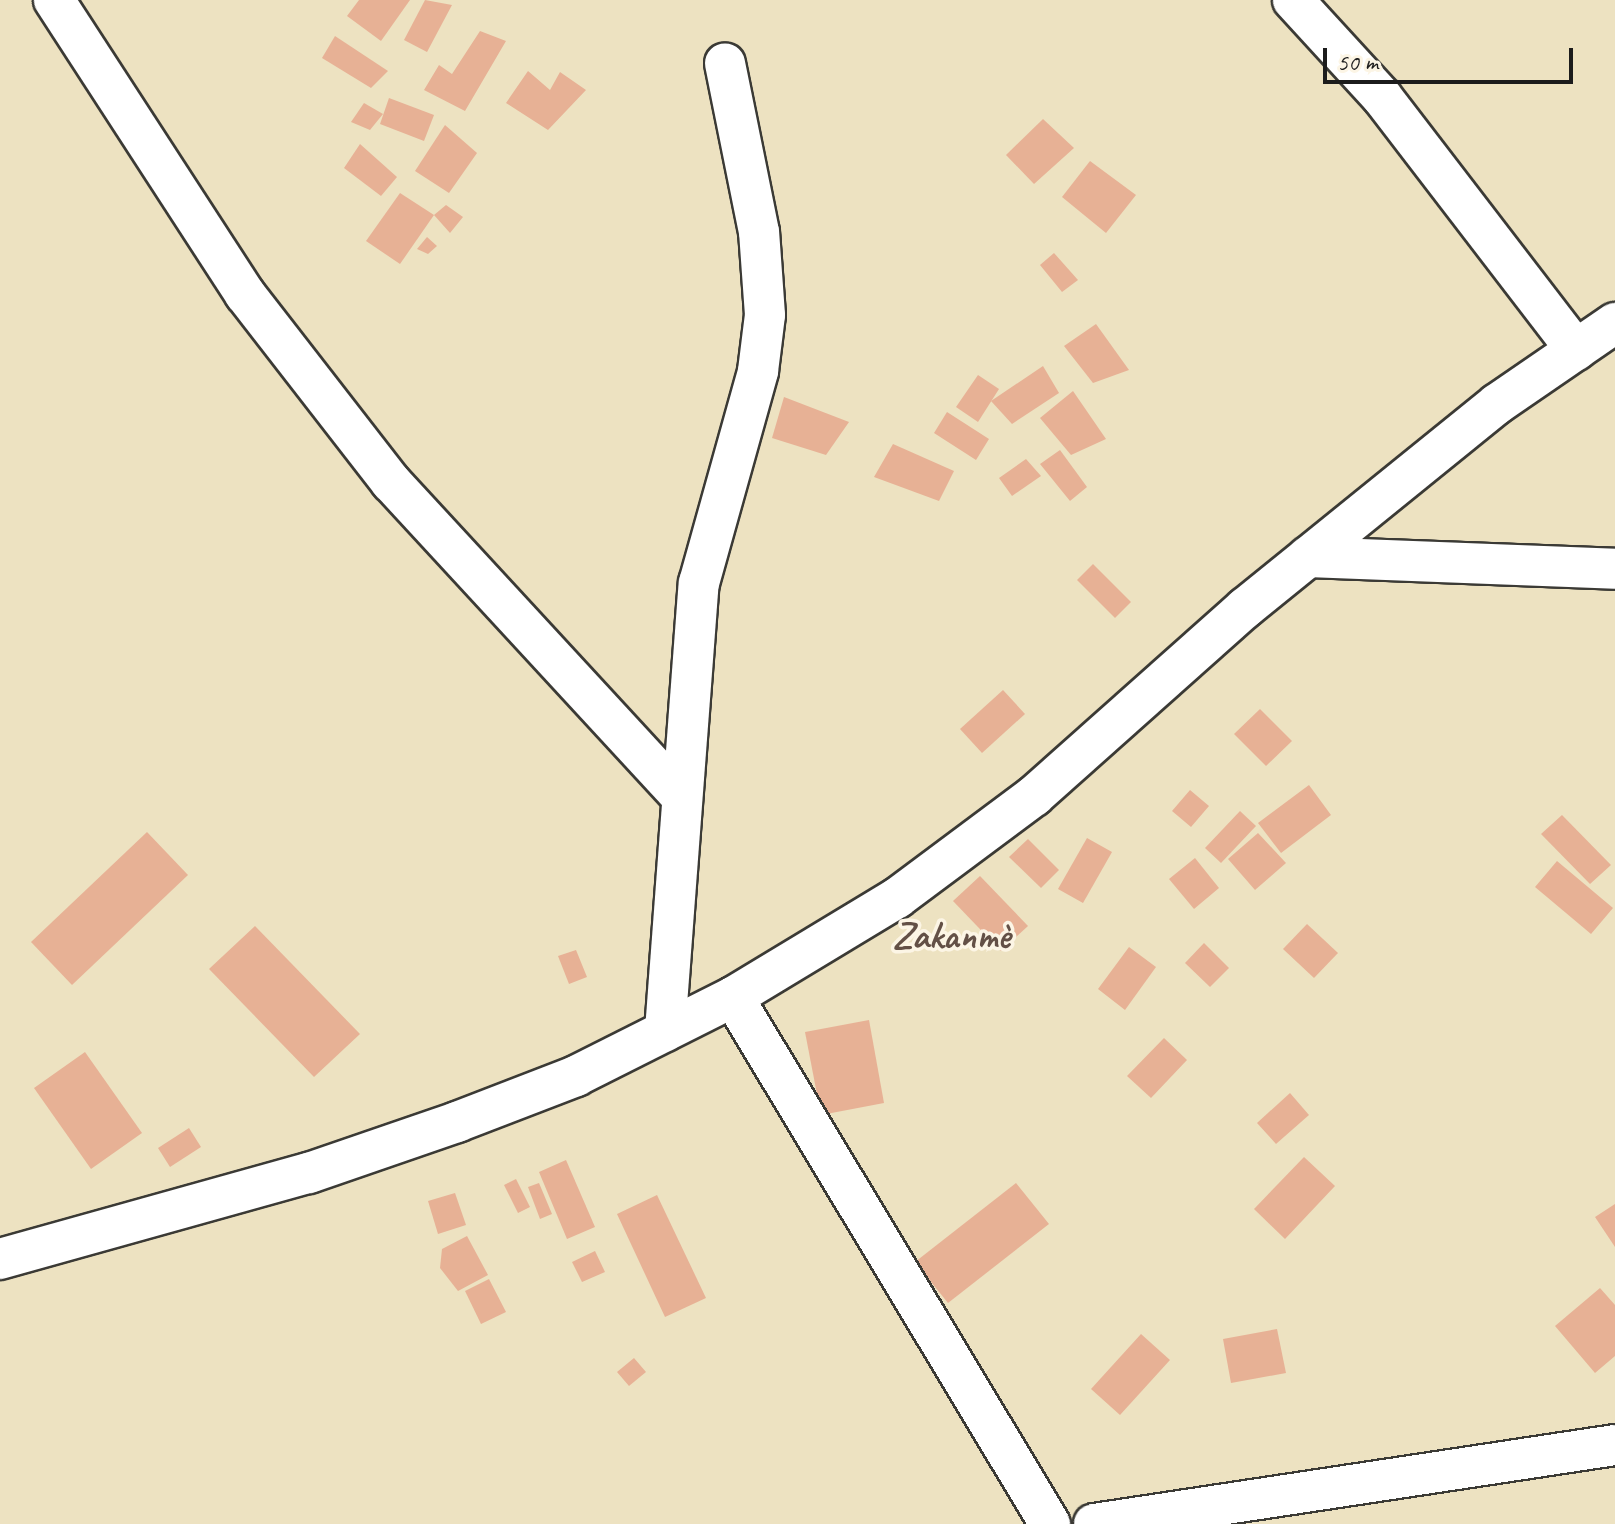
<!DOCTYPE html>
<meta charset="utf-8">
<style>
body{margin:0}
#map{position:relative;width:1615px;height:1524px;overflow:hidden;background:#ede2c1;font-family:Caveat,sans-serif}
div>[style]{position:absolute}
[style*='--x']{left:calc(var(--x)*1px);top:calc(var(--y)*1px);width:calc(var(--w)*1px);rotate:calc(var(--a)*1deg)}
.building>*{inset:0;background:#e7b195}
.roads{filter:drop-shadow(2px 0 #3b3a35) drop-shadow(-2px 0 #3b3a35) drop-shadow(0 2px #3b3a35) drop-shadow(0 -2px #3b3a35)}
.minor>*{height:40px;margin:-20px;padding:0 20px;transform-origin:20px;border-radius:20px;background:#fff}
span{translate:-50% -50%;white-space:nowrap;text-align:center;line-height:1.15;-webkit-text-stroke:7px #fcf5e5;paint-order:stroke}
.quarter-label{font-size:38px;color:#635046;font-weight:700}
.scale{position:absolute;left:1323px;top:48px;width:250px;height:36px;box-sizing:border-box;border:4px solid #1c1c1c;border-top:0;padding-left:10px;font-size:24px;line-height:28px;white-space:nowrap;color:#1c1c1c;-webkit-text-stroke:6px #fcf5e5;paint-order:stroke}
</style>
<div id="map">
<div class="building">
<i style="clip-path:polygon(359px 0,410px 0,381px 41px,347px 16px)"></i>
<i style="clip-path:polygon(425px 0,452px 5px,427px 52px,404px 40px)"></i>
<i style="clip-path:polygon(480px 31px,506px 41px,465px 111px,424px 90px,439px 65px,452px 74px)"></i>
<i style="clip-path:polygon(335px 36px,388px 71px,371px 88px,322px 58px)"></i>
<i style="clip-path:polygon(528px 71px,550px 90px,560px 72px,586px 90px,548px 130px,506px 103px)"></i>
<i style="clip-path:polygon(389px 98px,434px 115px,424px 141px,380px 124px)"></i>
<i style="clip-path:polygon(364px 103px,383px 114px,370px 130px,351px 122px)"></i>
<i style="clip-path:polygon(1043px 119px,1074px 148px,1034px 184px,1006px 155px)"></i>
<i style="clip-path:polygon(445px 125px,477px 153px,449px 193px,415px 171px)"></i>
<i style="clip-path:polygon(360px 144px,397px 177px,381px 196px,344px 168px)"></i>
<i style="clip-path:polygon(1090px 161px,1136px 195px,1106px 233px,1062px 197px)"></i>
<i style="clip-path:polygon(400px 193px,434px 215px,400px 264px,366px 241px)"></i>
<i style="clip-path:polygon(446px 205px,463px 217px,450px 233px,434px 215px)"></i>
<i style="clip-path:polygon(427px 237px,437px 246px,428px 254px,417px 249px)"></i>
<i style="clip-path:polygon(1054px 253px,1078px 280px,1062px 292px,1040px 265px)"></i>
<i style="clip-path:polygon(1096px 324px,1129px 370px,1093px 383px,1064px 346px)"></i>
<i style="clip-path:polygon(1043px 366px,1059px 393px,1012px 424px,991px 401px)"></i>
<i style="clip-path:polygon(978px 375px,999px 389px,978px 422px,956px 407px)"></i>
<i style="clip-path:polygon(1073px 391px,1106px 439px,1071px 455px,1040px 418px)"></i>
<i style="clip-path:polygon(784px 397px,849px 422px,826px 455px,772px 438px)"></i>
<i style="clip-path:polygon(947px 412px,989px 439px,976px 460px,934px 433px)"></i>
<i style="clip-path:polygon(893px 444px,954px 471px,939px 501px,874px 477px)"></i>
<i style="clip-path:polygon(1060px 450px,1087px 487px,1070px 501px,1040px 464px)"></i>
<i style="clip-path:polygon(1026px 459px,1041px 476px,1012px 496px,999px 478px)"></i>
<i style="clip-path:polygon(1093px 564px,1131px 602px,1115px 618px,1077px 580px)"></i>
<i style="clip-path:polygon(1003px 690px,1025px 714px,982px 753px,960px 729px)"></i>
<i style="clip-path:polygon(1260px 709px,1292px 741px,1266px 766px,1234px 734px)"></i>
<i style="clip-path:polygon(1309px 785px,1331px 815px,1281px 853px,1258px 823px)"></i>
<i style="clip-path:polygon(1190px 790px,1209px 806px,1191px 827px,1172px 811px)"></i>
<i style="clip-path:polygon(1240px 811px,1256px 826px,1221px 863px,1205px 848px)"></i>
<i style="clip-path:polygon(1562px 815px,1611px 865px,1590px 884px,1541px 834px)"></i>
<i style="clip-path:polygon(147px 832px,188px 875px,72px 985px,31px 942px)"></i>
<i style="clip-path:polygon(1258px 833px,1286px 863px,1255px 890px,1228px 859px)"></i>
<i style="clip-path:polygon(1087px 838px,1112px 852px,1083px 903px,1058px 889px)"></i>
<i style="clip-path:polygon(1028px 839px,1059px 870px,1041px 888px,1009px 857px)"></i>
<i style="clip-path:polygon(1195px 858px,1219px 888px,1194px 909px,1169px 879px)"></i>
<i style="clip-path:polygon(1557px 861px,1613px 908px,1591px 934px,1535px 887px)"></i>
<i style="clip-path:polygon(980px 876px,1028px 926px,1001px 951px,953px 901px)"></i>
<i style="clip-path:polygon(1307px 924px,1338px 953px,1314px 978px,1283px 949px)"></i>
<i style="clip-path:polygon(255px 926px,360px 1034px,314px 1077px,209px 969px)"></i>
<i style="clip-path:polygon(1204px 943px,1229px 968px,1210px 987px,1185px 963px)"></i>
<i style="clip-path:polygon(1129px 947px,1156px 967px,1125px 1010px,1098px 989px)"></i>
<i style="clip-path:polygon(576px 950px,587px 977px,569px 984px,558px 956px)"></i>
<i style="clip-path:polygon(869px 1020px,884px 1103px,821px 1115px,805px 1032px)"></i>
<i style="clip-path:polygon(1164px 1038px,1187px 1060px,1151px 1098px,1127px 1076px)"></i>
<i style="clip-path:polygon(85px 1052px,142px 1133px,91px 1169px,34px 1088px)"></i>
<i style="clip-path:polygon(1290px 1093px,1309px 1115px,1276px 1144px,1257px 1123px)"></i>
<i style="clip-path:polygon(189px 1128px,201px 1147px,170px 1167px,158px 1148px)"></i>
<i style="clip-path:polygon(1304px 1157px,1335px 1186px,1285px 1239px,1254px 1209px)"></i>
<i style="clip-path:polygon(566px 1160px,595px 1227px,567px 1239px,539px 1172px)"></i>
<i style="clip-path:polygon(516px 1179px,530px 1207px,518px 1213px,504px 1185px)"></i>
<i style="clip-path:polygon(539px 1183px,552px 1214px,540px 1219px,528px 1187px)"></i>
<i style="clip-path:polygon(1016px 1183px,1049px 1224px,948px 1303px,915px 1262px)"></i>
<i style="clip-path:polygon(455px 1193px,466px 1225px,438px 1234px,428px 1201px)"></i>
<i style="clip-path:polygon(657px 1195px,706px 1298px,665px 1317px,617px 1214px)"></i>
<i style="clip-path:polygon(1615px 1204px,1615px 1247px,1595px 1217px)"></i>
<i style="clip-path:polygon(467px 1236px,488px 1275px,458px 1291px,440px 1268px,442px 1249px)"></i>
<i style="clip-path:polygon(595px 1251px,605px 1272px,582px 1282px,572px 1262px)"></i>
<i style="clip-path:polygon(489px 1279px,506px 1312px,481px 1324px,465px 1291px)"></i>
<i style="clip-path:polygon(1600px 1288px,1615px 1305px,1615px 1356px,1595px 1373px,1555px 1326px)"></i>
<i style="clip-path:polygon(1277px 1329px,1286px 1373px,1231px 1383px,1223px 1339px)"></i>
<i style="clip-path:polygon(1141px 1334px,1170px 1360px,1120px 1415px,1091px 1389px)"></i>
<i style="clip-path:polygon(634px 1358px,646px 1372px,629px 1386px,617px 1372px)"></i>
</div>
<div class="roads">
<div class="minor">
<i style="--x:54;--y:0;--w:351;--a:57"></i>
<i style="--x:245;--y:294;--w:238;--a:52.2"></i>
<i style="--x:391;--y:482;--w:426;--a:47.3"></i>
<i style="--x:1293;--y:0;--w:132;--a:47.5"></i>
<i style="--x:1382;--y:97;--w:319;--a:52.5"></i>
<i style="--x:1308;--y:557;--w:307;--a:2.2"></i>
<i style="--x:733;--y:997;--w:615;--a:58.97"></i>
<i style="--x:665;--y:1031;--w:449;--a:-85.7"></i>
<i style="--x:699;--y:583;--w:220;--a:-74.4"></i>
<i style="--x:758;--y:371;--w:56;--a:-82.9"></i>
<i style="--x:765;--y:315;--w:83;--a:-94.1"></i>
<i style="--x:759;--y:232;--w:172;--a:-101.4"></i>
<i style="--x:0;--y:1259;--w:321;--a:-15.6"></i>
<i style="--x:309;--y:1173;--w:157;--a:-19"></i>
<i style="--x:457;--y:1122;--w:128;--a:-21.1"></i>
<i style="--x:576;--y:1076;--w:176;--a:-26.7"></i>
<i style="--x:733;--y:997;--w:192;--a:-31.1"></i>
<i style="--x:897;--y:898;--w:171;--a:-36.7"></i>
<i style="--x:1034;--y:796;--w:283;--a:-41.7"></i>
<i style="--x:1245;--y:608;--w:324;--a:-39"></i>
<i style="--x:1497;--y:404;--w:143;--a:-34.5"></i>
<i style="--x:1094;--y:1524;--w:527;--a:-8.62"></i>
</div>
</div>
<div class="quarter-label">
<span style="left:951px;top:936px">Zakanmè</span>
</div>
<div class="scale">50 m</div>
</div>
